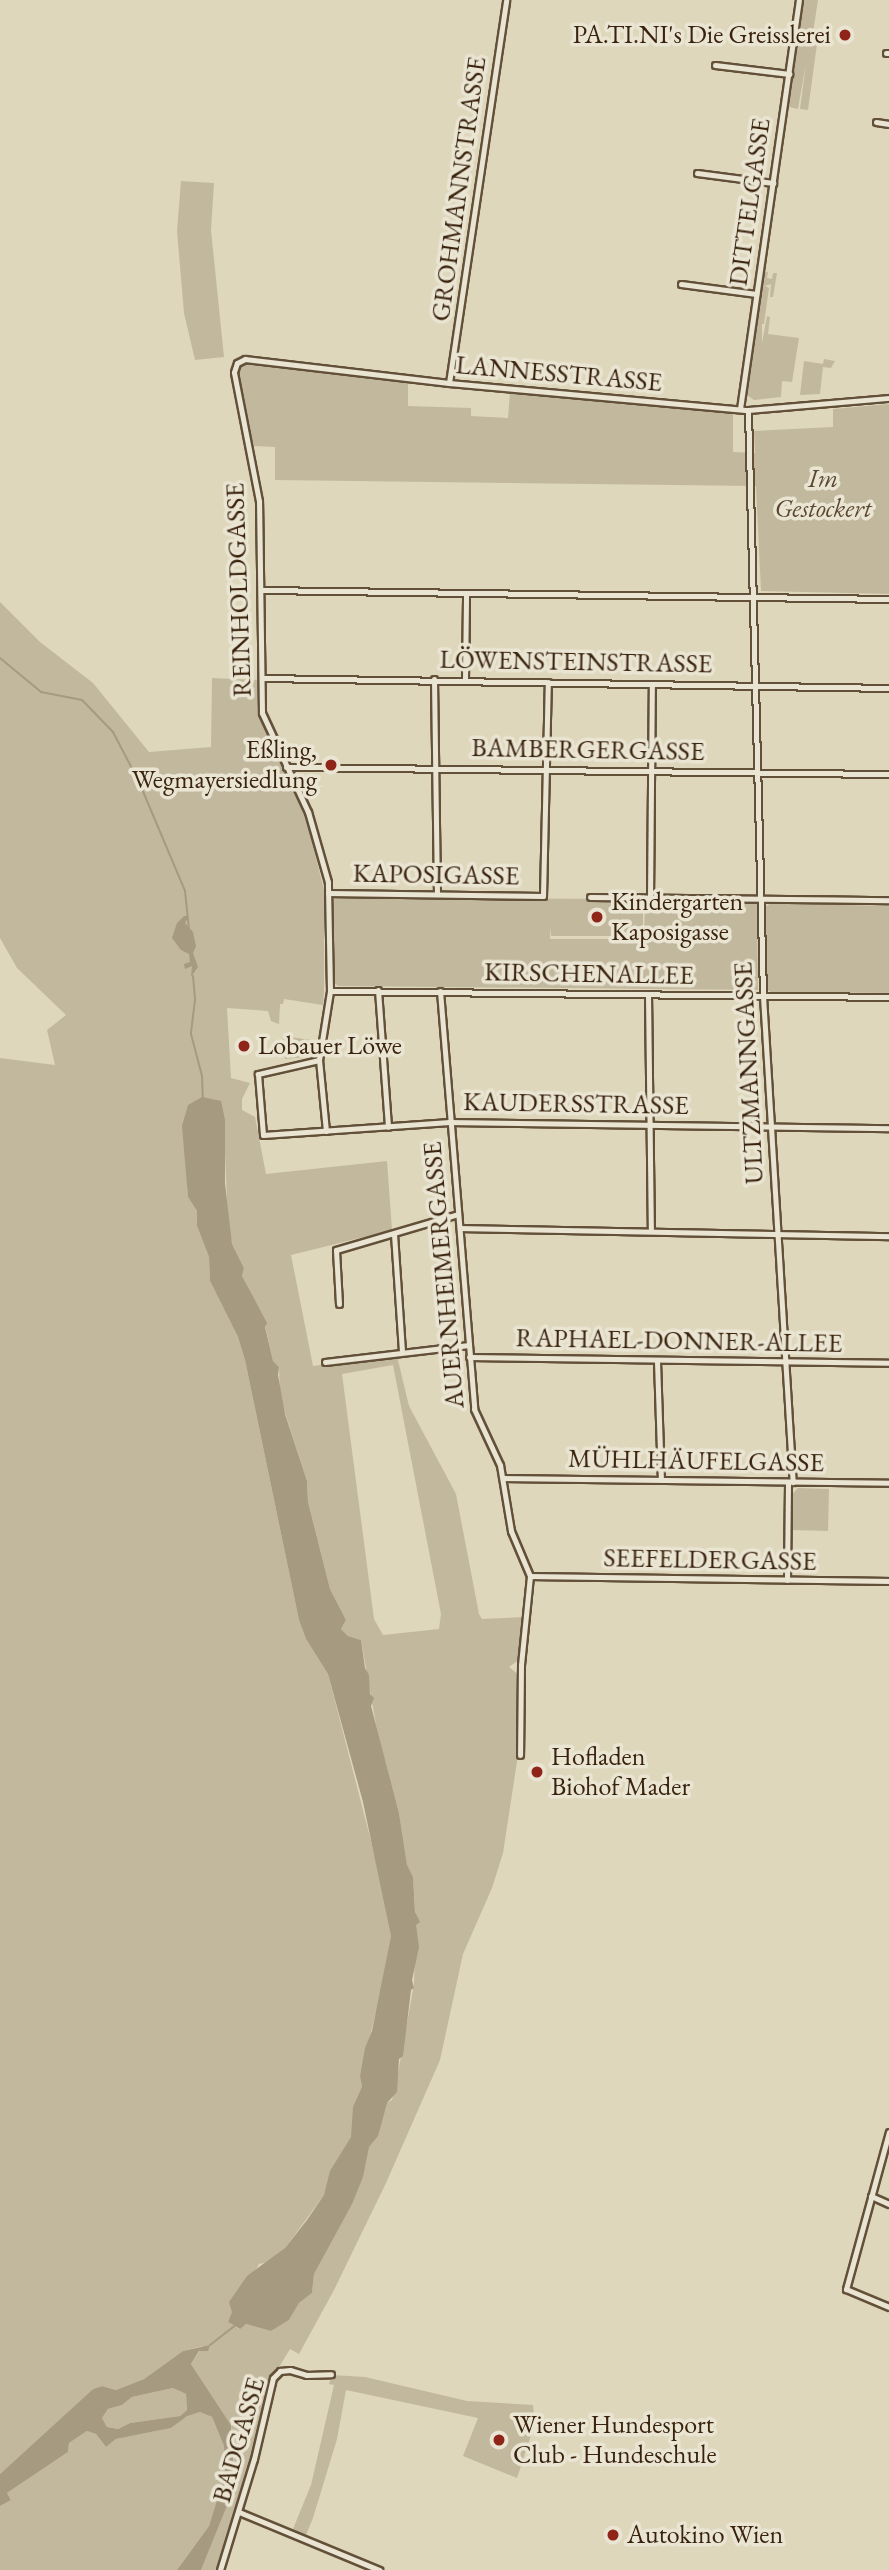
<!DOCTYPE html>
<meta charset="utf-8">
<style>
body{margin:0}
#map{position:relative;width:889px;height:2570px;overflow:hidden;background:#ded7bc;font-family:"EB Garamond",serif}
div>[style]{position:absolute}
[style*='--x']{left:calc(var(--x)*1px);top:calc(var(--y)*1px);width:calc(var(--w)*1px);rotate:calc(var(--a)*1deg)}
.green>*{inset:0;background:#c2b89e}
.water>*{inset:0;background:#a69a80}
.stream>*{height:2px;margin:-1px;padding:0 1px;transform-origin:1px;border-radius:1px;background:#a69a80}
.roads{filter:drop-shadow(2px 0 #635039) drop-shadow(-2px 0 #635039) drop-shadow(0 2px #635039) drop-shadow(0 -2px #635039)}
.street>*{height:5px;margin:-2.5px;padding:0 2.5px;transform-origin:2.5px;border-radius:2.5px;background:#eae5d3}
.dots>*{width:19px;height:19px;translate:-50% -50%;box-sizing:border-box;border:4px solid #eae5d3;border-radius:50%}
span{translate:-50% -50%;white-space:nowrap;text-align:center;line-height:1.15;-webkit-text-stroke:7px #eae5d3;paint-order:stroke}
.poi-label{font-size:26px;color:#3a230d}
.right{translate:-100% -50%;text-align:right}
.left{translate:0 -50%;text-align:left}
.street-label{font-size:26px;color:#3a230d}
.park-label{font-size:26px;color:#5c4831;font-style:italic}
</style>
<div id="map">
<div class="green">
<i style="clip-path:polygon(804px 0,818px 0,812px 39px,799px 38px)"></i>
<i style="clip-path:polygon(798px 42px,817px 44px,808px 110px,800px 109px,806px 63px,798px 109px,789px 107px)"></i>
<i style="clip-path:polygon(181px 181px,214px 183px,211px 230px,224px 357px,195px 360px,184px 313px,177px 231px)"></i>
<i style="clip-path:polygon(762px 271px,768px 272px,767px 278px,772px 279px,773px 273px,777px 273px,773px 297px,770px 297px,771px 284px,765px 286px,769px 288px,764px 324px,762px 324px,762px 343px,767px 316px,770px 317px,768px 334px,799px 338px,792px 382px,782px 381px,781px 397px,754px 400px,744px 393px)"></i>
<i style="clip-path:polygon(824px 359px,835px 361px,831px 368px,823px 367px,820px 394px,800px 395px,804px 361px,823px 364px)"></i>
<i style="clip-path:polygon(245px 363px,408px 383px,408px 406px,471px 408px,471px 416px,508px 418px,510px 393px,733px 412px,733px 452px,755px 453px,754px 431px,833px 427px,833px 409px,889px 404px,889px 594px,761px 591px,756px 486px,275px 480px,275px 447px,254px 446px,246px 416px,237px 373px)"></i>
<i style="clip-path:polygon(evenodd,0 602px,40px 642px,93px 683px,149px 752px,211px 747px,212px 678px,257px 680px,259px 714px,307px 822px,324px 890px,324px 992px,323px 1005px,284px 999px,283px 1004px,280px 1004px,279px 1024px,271px 1021px,268px 1011px,227px 1008px,231px 1078px,250px 1083px,242px 1099px,242px 1110px,255px 1117px,266px 1174px,387px 1161px,392px 1230px,291px 1255px,313px 1366px,397px 1356px,409px 1406px,456px 1494px,479px 1614px,482px 1619px,525px 1617px,520px 1659px,509px 1667px,519px 1675px,518px 1755px,503px 1853px,492px 1888px,463px 1954px,440px 2060px,386px 2183px,334px 2290px,299px 2354px,290px 2349px,267px 2387px,265px 2413px,250px 2464px,216px 2570px,201px 2570px,229px 2501px,234px 2471px,234px 2447px,231px 2425px,191px 2364px,203px 2346px,183px 2351px,144px 2379px,116px 2390px,102px 2386px,93px 2389px,0 2474px,0 1058px,55px 1065px,47px 1030px,66px 1015px,17px 968px,0 938px,0 602px,225px 1153px,228px 1223px,232px 1244px,244px 1268px,242px 1276px,264px 1321px,273px 1361px,279px 1367px,280px 1397px,307px 1481px,308px 1502px,330px 1589px,346px 1620px,341px 1629px,348px 1636px,361px 1640px,377px 1730px,399px 1813px,407px 1866px,413px 1877px,416px 1924px,414px 1984px,397px 2079px,392px 2100px,387px 2103px,362px 2087px,360px 2076px,380px 1996px,391px 1936px,381px 1880px,328px 1674px,306px 1639px,299px 1620px,245px 1360px,238px 1337px,210px 1281px,209px 1257px,197px 1226px,197px 1211px,188px 1197px,186px 1164px,225px 1153px,0 602px,393px 1365px,441px 1614px,439px 1629px,383px 1635px,374px 1619px,342px 1374px,393px 1365px,0 602px,330px 2177px,363px 2177px,314px 2274px,312px 2293px,299px 2303px,289px 2320px,271px 2331px,246px 2324px,239px 2329px,228px 2322px,259px 2264px,268px 2262px,285px 2248px,324px 2195px,330px 2177px)"></i>
<i style="clip-path:polygon(332px 898px,643px 899px,643px 936px,551px 936px,550px 927px,550px 939px,644px 939px,645px 902px,757px 903px,758px 990px,338px 986px,333px 982px)"></i>
<i style="clip-path:polygon(771px 903px,889px 906px,889px 993px,771px 992px,766px 989px,765px 907px)"></i>
<i style="clip-path:polygon(283px 1036px,318px 1041px,315px 1056px,285px 1059px)"></i>
<i style="clip-path:polygon(798px 1488px,829px 1489px,828px 1531px,792px 1530px,793px 1493px)"></i>
<i style="clip-path:polygon(332px 2375px,365px 2377px,467px 2401px,533px 2405px,535px 2423px,517px 2478px,463px 2456px,478px 2418px,346px 2390px,337px 2439px,313px 2518px,306px 2535px,296px 2531px,293px 2529px,311px 2485px,334px 2385px,329px 2384px)"></i>
<i style="clip-path:polygon(173px 2388px,186px 2394px,187px 2410px,180px 2416px,130px 2423px,118px 2429px,107px 2427px,102px 2418px,108px 2409px,122px 2405px,132px 2397px)"></i>
<i style="clip-path:polygon(200px 2412px,212px 2417px,224px 2446px,225px 2474px,209px 2526px,177px 2570px,0 2570px,0 2506px,11px 2500px,7px 2493px,68px 2452px,69px 2443px,87px 2431px,96px 2434px,106px 2447px,116px 2439px,171px 2428px,187px 2415px)"></i>
</div>
<div class="water">
<i style="clip-path:polygon(184px 916px,189px 916px,185px 923px,193px 932px,196px 946px,193px 953px,198px 967px,191px 977px,192px 966px,185px 969px,184px 964px,190px 962px,189px 954px,181px 950px,172px 938px,177px 923px)"></i>
<i style="clip-path:polygon(202px 1097px,221px 1101px,225px 1120px,225px 1183px,232px 1244px,244px 1268px,242px 1276px,267px 1323px,265px 1327px,273px 1361px,279px 1367px,278px 1375px,285px 1414px,307px 1481px,308px 1502px,330px 1589px,346px 1620px,341px 1629px,348px 1636px,361px 1640px,365px 1668px,369px 1675px,370px 1694px,374px 1698px,371px 1706px,399px 1813px,407px 1865px,413px 1877px,415px 1912px,420px 1922px,416px 1925px,419px 1947px,412px 1980px,414px 1988px,411px 1990px,403px 2056px,399px 2059px,397px 2092px,387px 2103px,378px 2136px,369px 2147px,363px 2177px,352px 2204px,314px 2274px,312px 2293px,299px 2303px,289px 2320px,271px 2331px,246px 2324px,240px 2329px,228px 2322px,232px 2312px,229px 2302px,247px 2276px,285px 2248px,307px 2220px,324px 2195px,330px 2171px,351px 2137px,353px 2107px,362px 2087px,360px 2076px,365px 2048px,372px 2031px,391px 1936px,363px 1802px,328px 1674px,306px 1639px,299px 1620px,245px 1360px,238px 1337px,210px 1281px,209px 1257px,197px 1226px,197px 1211px,188px 1197px,182px 1126px,188px 1105px)"></i>
<i style="clip-path:polygon(evenodd,210px 2345px,208px 2351px,199px 2351px,191px 2364px,231px 2425px,234px 2471px,229px 2501px,201px 2570px,177px 2570px,209px 2526px,225px 2474px,224px 2446px,212px 2417px,200px 2412px,187px 2416px,171px 2428px,116px 2439px,106px 2447px,96px 2434px,87px 2431px,69px 2443px,68px 2452px,7px 2493px,11px 2500px,0 2506px,0 2474px,93px 2389px,102px 2386px,116px 2390px,144px 2379px,183px 2351px,210px 2345px,173px 2388px,186px 2394px,187px 2410px,180px 2416px,130px 2423px,118px 2429px,107px 2427px,102px 2418px,108px 2409px,122px 2405px,132px 2397px,173px 2388px)"></i>
</div>
<div class="stream">
<i style="--x:0;--y:658;--w:53;--a:39.7"></i>
<i style="--x:41;--y:692;--w:42;--a:11"></i>
<i style="--x:82;--y:700;--w:45;--a:45.9"></i>
<i style="--x:113;--y:732;--w:56;--a:62.5"></i>
<i style="--x:139;--y:782;--w:118;--a:67.1"></i>
<i style="--x:185;--y:891;--w:38;--a:84"></i>
<i style="--x:193;--y:976;--w:24;--a:85"></i>
<i style="--x:195;--y:1000;--w:34;--a:97"></i>
<i style="--x:191;--y:1034;--w:43;--a:75.3"></i>
<i style="--x:202;--y:1076;--w:23;--a:88"></i>
<i style="--x:210;--y:2345;--w:33;--a:-38"></i>
</div>
<div class="roads">
<div class="street">
<i style="--x:886;--y:53;--w:3;--a:0"></i>
<i style="--x:715;--y:65;--w:75;--a:6.9"></i>
<i style="--x:876;--y:122;--w:13;--a:9"></i>
<i style="--x:697;--y:173;--w:77;--a:7.5"></i>
<i style="--x:681;--y:284;--w:76;--a:7.6"></i>
<i style="--x:449;--y:383;--w:387;--a:-81.5"></i>
<i style="--x:740;--y:409;--w:413;--a:-81.8"></i>
<i style="--x:748;--y:410;--w:586;--a:88.53"></i>
<i style="--x:763;--y:996;--w:487;--a:86.5"></i>
<i style="--x:262;--y:590;--w:627;--a:0.82"></i>
<i style="--x:262;--y:678;--w:627;--a:0.91"></i>
<i style="--x:434;--y:679;--w:215;--a:89.2"></i>
<i style="--x:465;--y:680;--w:86;--a:-89.3"></i>
<i style="--x:286;--y:767;--w:603;--a:0.67"></i>
<i style="--x:328;--y:893;--w:215;--a:0.8"></i>
<i style="--x:543;--y:896;--w:214;--a:-88.7"></i>
<i style="--x:590;--y:897;--w:299;--a:0.6"></i>
<i style="--x:650;--y:899;--w:215;--a:-89.5"></i>
<i style="--x:378;--y:990;--w:137;--a:85.8"></i>
<i style="--x:330;--y:991;--w:559;--a:0.61"></i>
<i style="--x:440;--y:991;--w:419;--a:85.3"></i>
<i style="--x:474;--y:1409;--w:62;--a:65.1"></i>
<i style="--x:500;--y:1465;--w:67;--a:80.5"></i>
<i style="--x:511;--y:1531;--w:49;--a:67.1"></i>
<i style="--x:530;--y:1576;--w:89;--a:95.8"></i>
<i style="--x:521;--y:1665;--w:90;--a:90.6"></i>
<i style="--x:648;--y:994;--w:237;--a:89.3"></i>
<i style="--x:319;--y:1060;--w:63;--a:167.1"></i>
<i style="--x:258;--y:1074;--w:61;--a:85.3"></i>
<i style="--x:263;--y:1135;--w:187;--a:-4"></i>
<i style="--x:450;--y:1122;--w:439;--a:0.8"></i>
<i style="--x:326;--y:1131;--w:71;--a:-95.6"></i>
<i style="--x:319;--y:1060;--w:70;--a:-80.9"></i>
<i style="--x:330;--y:991;--w:109;--a:-91.1"></i>
<i style="--x:328;--y:882;--w:73;--a:-105.9"></i>
<i style="--x:308;--y:812;--w:109;--a:-114.9"></i>
<i style="--x:262;--y:713;--w:212;--a:-90.8"></i>
<i style="--x:259;--y:501;--w:131;--a:-101"></i>
<i style="--x:234;--y:372;--w:9;--a:-72"></i>
<i style="--x:237;--y:363;--w:9;--a:-27"></i>
<i style="--x:245;--y:359;--w:205;--a:6.7"></i>
<i style="--x:449;--y:383;--w:300;--a:5.2"></i>
<i style="--x:748;--y:410;--w:142;--a:-4.9"></i>
<i style="--x:460;--y:1228;--w:429;--a:1.1"></i>
<i style="--x:394;--y:1234;--w:117;--a:86.1"></i>
<i style="--x:339;--y:1304;--w:54;--a:-93.2"></i>
<i style="--x:336;--y:1250;--w:127;--a:-16.4"></i>
<i style="--x:469;--y:1357;--w:420;--a:0.8"></i>
<i style="--x:657;--y:1361;--w:119;--a:88.1"></i>
<i style="--x:325;--y:1362;--w:145;--a:-6.7"></i>
<i style="--x:503;--y:1478;--w:386;--a:0.7"></i>
<i style="--x:530;--y:1576;--w:359;--a:0.8"></i>
<i style="--x:787;--y:1580;--w:97;--a:-89.4"></i>
<i style="--x:889;--y:2132;--w:163;--a:105.3"></i>
<i style="--x:846;--y:2289;--w:47;--a:22.7"></i>
<i style="--x:871;--y:2196;--w:20;--a:24"></i>
<i style="--x:239;--y:2512;--w:152;--a:22.5"></i>
<i style="--x:220;--y:2570;--w:116;--a:-73"></i>
<i style="--x:254;--y:2459;--w:83;--a:-76.8"></i>
<i style="--x:273;--y:2378;--w:10;--a:-45"></i>
<i style="--x:280;--y:2371;--w:10;--a:-6"></i>
<i style="--x:290;--y:2370;--w:17;--a:17"></i>
<i style="--x:306;--y:2375;--w:25;--a:-2"></i>
</div>
</div>
<div class="dots">
<i style="left:845px;top:35px;background:#8f2418"></i>
<i style="left:331px;top:765px;background:#8f2418"></i>
<i style="left:597px;top:917px;background:#8f2418"></i>
<i style="left:244px;top:1046px;background:#8f2418"></i>
<i style="left:537px;top:1772px;background:#8f2418"></i>
<i style="left:499px;top:2440px;background:#8f2418"></i>
<i style="left:613px;top:2535px;background:#8f2418"></i>
</div>
<div class="poi-label">
<span class="right" style="left:831px;top:35px">PA.TI.NI's Die Greisslerei</span>
<span class="right" style="left:317px;top:765px">Eßling,<br>Wegmayersiedlung</span>
<span class="left" style="left:611px;top:917px">Kindergarten<br>Kaposigasse</span>
<span class="left" style="left:258px;top:1046px">Lobauer Löwe</span>
<span class="left" style="left:551px;top:1772px">Hofladen<br>Biohof Mader</span>
<span class="left" style="left:513px;top:2440px">Wiener Hundesport<br>Club - Hundeschule</span>
<span class="left" style="left:627px;top:2535px">Autokino Wien</span>
</div>
<div class="street-label">
<span style="left:459px;top:189px;rotate:-82deg">GROHMANNSTRASSE</span>
<span style="left:750px;top:202px;rotate:-82deg">DITTELGASSE</span>
<span style="left:559px;top:374px;rotate:5deg">LANNESSTRASSE</span>
<span style="left:239px;top:590px;rotate:-92deg">REINHOLDGASSE</span>
<span style="left:576px;top:662px;rotate:1deg">LÖWENSTEINSTRASSE</span>
<span style="left:588px;top:750px;rotate:1deg">BAMBERGERGASSE</span>
<span style="left:436px;top:875px;rotate:1deg">KAPOSIGASSE</span>
<span style="left:589px;top:974px;rotate:1deg">KIRSCHENALLEE</span>
<span style="left:749px;top:1073px;rotate:-93deg">ULTZMANNGASSE</span>
<span style="left:576px;top:1104px;rotate:1deg">KAUDERSSTRASSE</span>
<span style="left:444px;top:1275px;rotate:-95deg">AUERNHEIMERGASSE</span>
<span style="left:679px;top:1341px;rotate:1deg">RAPHAEL-DONNER-ALLEE</span>
<span style="left:696px;top:1461px;rotate:1deg">MÜHLHÄUFELGASSE</span>
<span style="left:710px;top:1560px;rotate:1deg">SEEFELDERGASSE</span>
<span style="left:239px;top:2440px;rotate:-74deg">BADGASSE</span>
</div>
<div class="park-label">
<span style="left:823px;top:494px">Im<br>Gestockert</span>
</div>
</div>
